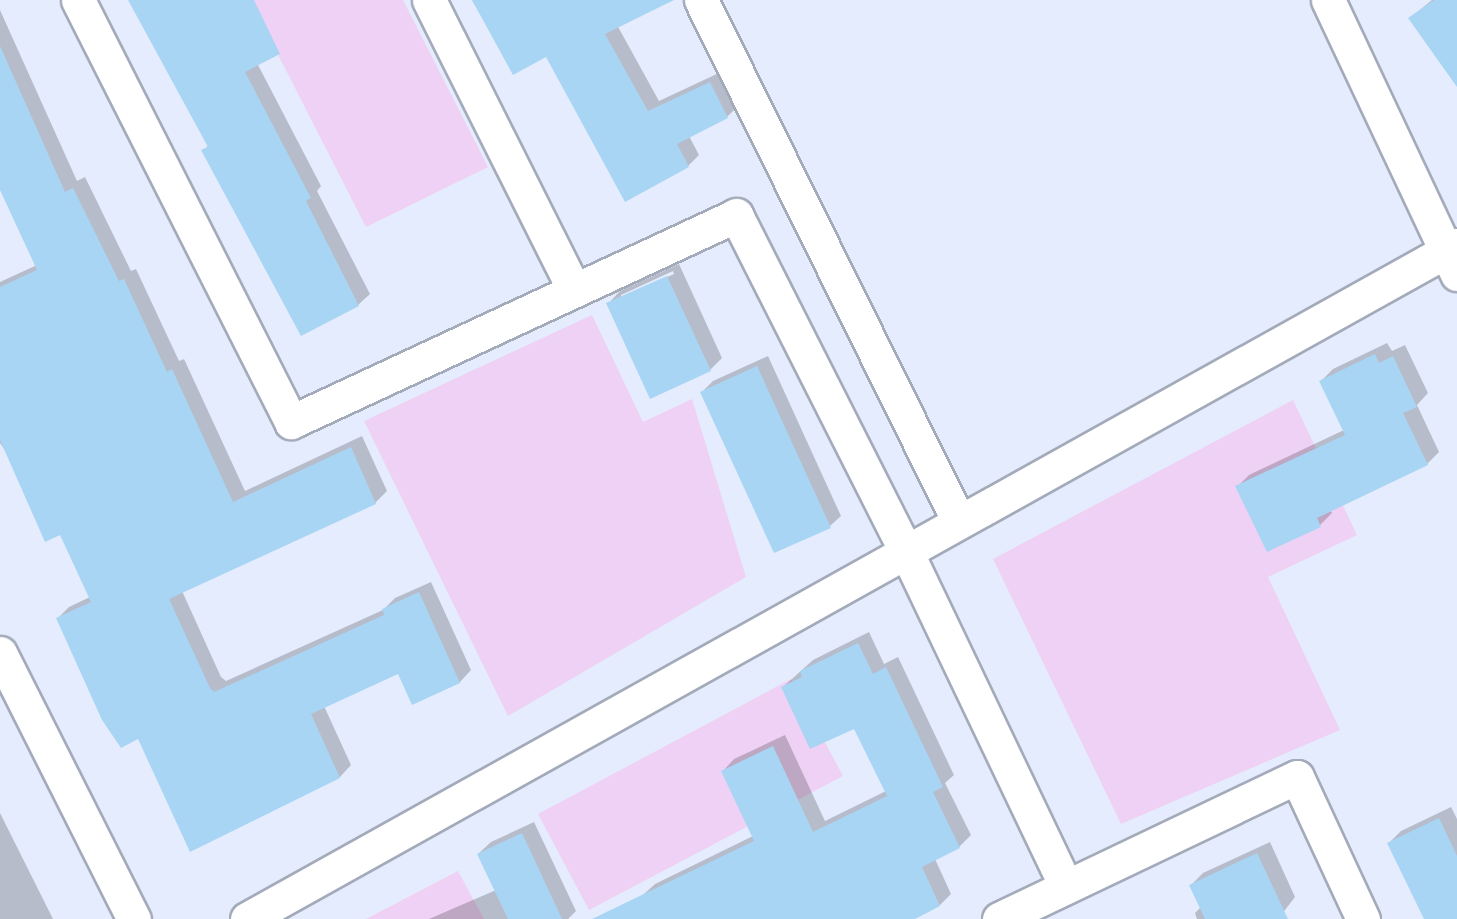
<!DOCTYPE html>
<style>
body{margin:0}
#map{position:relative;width:1457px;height:919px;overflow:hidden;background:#e5ecfd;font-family:Inter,sans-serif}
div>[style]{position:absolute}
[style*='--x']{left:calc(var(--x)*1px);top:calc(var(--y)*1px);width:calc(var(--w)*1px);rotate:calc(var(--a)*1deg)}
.green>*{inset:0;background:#eed1f4}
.shadow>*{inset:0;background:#0003}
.building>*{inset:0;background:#a8d5f4}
.roads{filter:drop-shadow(2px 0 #a3aaba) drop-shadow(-2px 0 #a3aaba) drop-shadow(0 2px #a3aaba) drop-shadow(0 -2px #a3aaba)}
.minor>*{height:33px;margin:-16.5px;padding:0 16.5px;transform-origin:16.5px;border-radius:16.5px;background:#fff}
span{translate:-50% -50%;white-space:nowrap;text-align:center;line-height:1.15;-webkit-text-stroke:6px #f8fafd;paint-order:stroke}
</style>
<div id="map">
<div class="green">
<i style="clip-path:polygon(250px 0,403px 0,488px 167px,366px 227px)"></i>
<i style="clip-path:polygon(592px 315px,643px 422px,692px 399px,746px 577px,508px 716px,364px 421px)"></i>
<i style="clip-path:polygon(1293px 400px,1357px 535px,1268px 577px,1340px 730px,1121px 824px,993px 559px)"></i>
<i style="clip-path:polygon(791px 679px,843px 776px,589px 910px,538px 814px)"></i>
<i style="clip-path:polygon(458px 871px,484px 919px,366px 919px)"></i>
</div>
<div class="shadow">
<i style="clip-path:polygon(130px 0,234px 0,257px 63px,321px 186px,317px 191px,370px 294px,358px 305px,302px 334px,203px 151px,209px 145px)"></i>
<i style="clip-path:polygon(472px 0,595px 0,606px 5px,659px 101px,721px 72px,738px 106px,727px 117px,689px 136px,699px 155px,688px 166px,547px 55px,514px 73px)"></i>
<i style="clip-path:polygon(1432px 0,1457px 0,1457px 84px,1410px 18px)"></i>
<i style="clip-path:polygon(0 10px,77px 181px,85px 177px,131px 271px,136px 269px,179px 361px,184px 359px,245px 491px,362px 436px,387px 491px,375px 503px,182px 591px,221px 677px,226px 681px,383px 610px,395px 598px,431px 582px,471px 670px,460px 682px,413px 703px,399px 672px,324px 706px,351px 765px,340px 777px,191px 850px,138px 737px,58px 618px,69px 607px,90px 597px,61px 533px,0 443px,0 282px,37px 265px,0 188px)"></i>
<i style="clip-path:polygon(evenodd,679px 264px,722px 358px,710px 370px,608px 304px,620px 291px,679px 264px,673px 271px,674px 274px,621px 298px,621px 295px,673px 271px)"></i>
<i style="clip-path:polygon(1387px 343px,1392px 351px,1405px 345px,1428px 393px,1417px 405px,1439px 452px,1427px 464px,1330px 510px,1332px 513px,1320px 525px,1237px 487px,1249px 475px,1344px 430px,1321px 381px,1333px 369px)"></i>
<i style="clip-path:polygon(768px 356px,841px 516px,830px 526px,702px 392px,713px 381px)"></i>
<i style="clip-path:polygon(869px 632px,884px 664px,898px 657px,954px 775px,945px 783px,971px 835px,959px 847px,935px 859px,951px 894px,940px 905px,912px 919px,655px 919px,643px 895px,655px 884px,753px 836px,723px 771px,734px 759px,785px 735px,825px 821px,886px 791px,855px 727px,783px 687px,813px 660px)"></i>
<i style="clip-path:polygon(1451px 807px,1457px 819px,1457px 901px,1389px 843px,1401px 831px)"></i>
<i style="clip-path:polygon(0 813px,53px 919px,0 919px)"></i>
<i style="clip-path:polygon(534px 822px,576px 911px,568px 919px,429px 919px,496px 890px,478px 854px,491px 842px)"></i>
<i style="clip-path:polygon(1270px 842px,1295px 897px,1278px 919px,1197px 919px,1195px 913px,1201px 907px,1191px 885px,1203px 873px)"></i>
</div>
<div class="building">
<i style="clip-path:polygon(128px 0,254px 0,280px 54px,245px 72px,311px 198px,306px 201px,359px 306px,301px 336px,201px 150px,208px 147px)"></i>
<i style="clip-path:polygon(472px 0,674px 0,605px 34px,648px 111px,710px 82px,728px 118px,677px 144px,689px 167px,625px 202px,546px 57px,513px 75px)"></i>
<i style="clip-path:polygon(1434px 0,1457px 0,1457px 87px,1408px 18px)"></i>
<i style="clip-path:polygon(0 46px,65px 192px,73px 188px,119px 281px,124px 279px,167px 372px,172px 369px,233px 502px,351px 447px,376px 504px,169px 599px,210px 688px,214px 692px,384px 615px,382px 609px,419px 592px,460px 683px,412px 705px,398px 674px,311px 714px,340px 778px,190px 852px,138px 739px,121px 748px,102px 720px,56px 618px,91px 602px,60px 535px,45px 542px,0 440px,0 287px,37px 270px,0 190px)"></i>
<i style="clip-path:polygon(667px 276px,711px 371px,650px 399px,606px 303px)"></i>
<i style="clip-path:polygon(1375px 354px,1379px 363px,1393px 356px,1417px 407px,1403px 413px,1428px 465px,1317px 518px,1321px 527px,1267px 552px,1235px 486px,1345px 435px,1319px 381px)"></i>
<i style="clip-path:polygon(757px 366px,831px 528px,774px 553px,700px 392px)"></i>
<i style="clip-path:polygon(858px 643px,873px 674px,886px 667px,943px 787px,933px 792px,960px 848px,922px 867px,940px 906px,915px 919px,592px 919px,754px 841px,721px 771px,773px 746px,813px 832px,887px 796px,854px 729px,810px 749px,781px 687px,802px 677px,800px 671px)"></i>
<i style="clip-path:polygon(1439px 818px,1457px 856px,1457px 919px,1424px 919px,1387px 843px)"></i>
<i style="clip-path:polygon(522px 833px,562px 919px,508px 919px,477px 854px)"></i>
<i style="clip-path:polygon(1257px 853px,1288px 919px,1205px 919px,1189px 885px)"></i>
</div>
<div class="roads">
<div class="minor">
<i style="--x:78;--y:0;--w:473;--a:63.2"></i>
<i style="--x:291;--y:422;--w:491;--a:-24.9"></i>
<i style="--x:736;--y:215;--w:377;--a:63.2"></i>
<i style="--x:906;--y:551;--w:372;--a:64.5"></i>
<i style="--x:429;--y:0;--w:323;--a:63.4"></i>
<i style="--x:701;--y:0;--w:582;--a:63.7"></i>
<i style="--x:1328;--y:0;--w:303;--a:64.8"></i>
<i style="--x:0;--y:653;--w:298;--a:63.3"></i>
<i style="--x:247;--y:919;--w:1385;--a:-29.12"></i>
<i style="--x:999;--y:919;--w:330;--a:-25.5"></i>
<i style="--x:1297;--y:777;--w:157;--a:65.1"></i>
</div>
</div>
</div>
